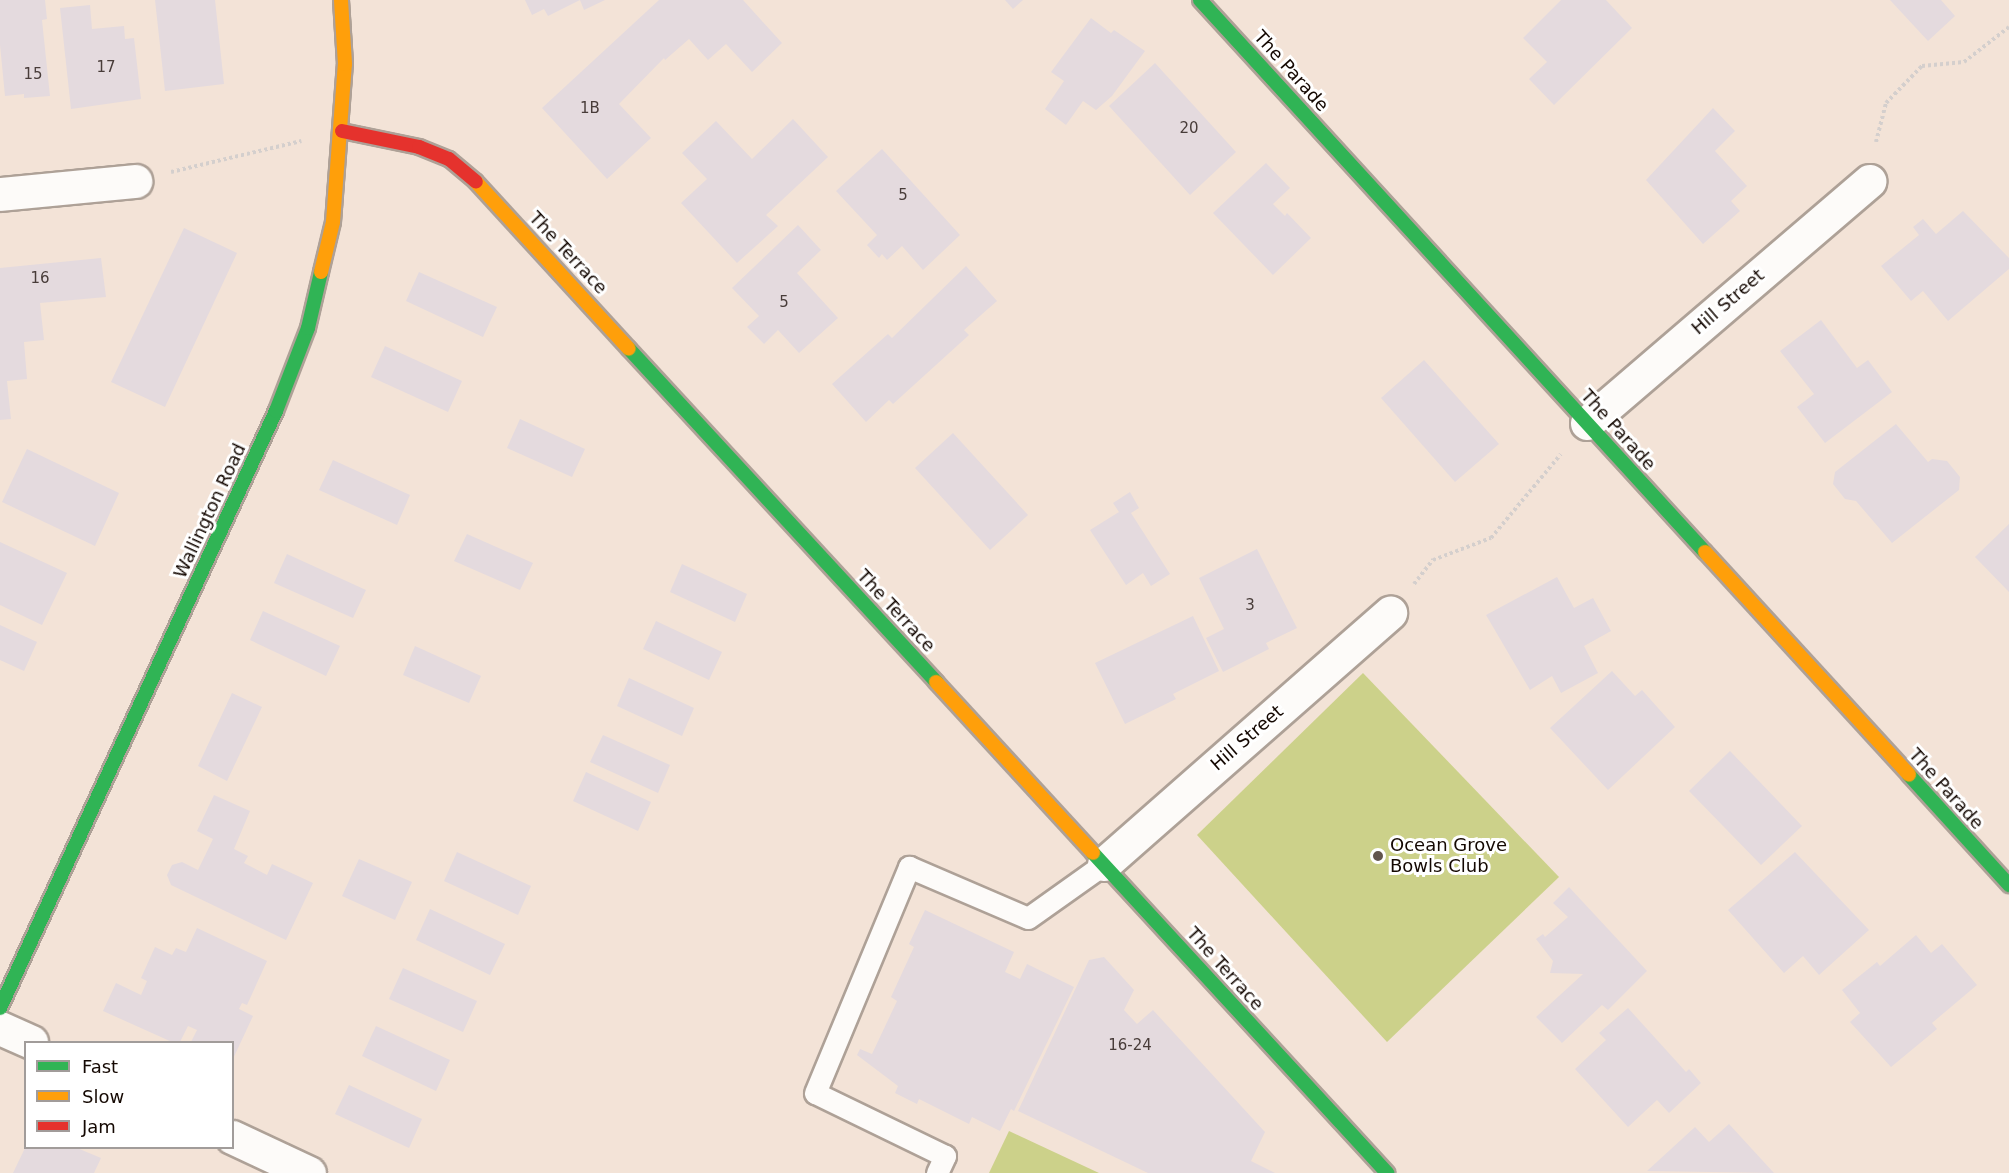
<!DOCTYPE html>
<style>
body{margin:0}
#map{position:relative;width:2009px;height:1173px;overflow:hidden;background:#f3e3d7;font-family:"DejaVu Sans",sans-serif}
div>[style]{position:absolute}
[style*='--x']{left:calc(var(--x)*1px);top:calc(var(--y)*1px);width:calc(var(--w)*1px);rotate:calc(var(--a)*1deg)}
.green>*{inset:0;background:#ccd18a}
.building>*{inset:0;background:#e4dade}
.path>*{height:4px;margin-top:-2px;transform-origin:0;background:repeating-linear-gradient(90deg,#d4cfcd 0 3px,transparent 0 6px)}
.roads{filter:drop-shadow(2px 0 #aea197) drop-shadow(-2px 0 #aea197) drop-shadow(0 2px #aea197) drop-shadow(0 -2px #aea197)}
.lane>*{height:21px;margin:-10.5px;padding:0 10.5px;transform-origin:10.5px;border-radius:10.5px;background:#fdfbf9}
.street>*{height:33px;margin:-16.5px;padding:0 16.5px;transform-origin:16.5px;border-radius:16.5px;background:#fdfbf9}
.fast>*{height:14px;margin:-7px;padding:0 7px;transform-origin:7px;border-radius:7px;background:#30b455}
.slow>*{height:14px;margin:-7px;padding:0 7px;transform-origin:7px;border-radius:7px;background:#ff9f0a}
.jam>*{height:14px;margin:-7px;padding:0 7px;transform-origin:7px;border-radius:7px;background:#e5322d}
.dots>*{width:16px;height:16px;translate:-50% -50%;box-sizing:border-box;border:3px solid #fff;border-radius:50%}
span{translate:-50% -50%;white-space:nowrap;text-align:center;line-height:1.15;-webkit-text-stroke:6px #fff;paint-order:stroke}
.number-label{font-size:15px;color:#483c39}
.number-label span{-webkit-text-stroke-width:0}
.street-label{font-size:18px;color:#140802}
.poi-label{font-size:18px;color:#140802}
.left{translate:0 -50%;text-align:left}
.legend{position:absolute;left:24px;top:1041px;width:210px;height:108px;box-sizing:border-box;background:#fff;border:2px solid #a19c9a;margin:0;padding:8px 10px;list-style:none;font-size:18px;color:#140802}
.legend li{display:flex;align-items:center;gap:12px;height:30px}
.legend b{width:30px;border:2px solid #a19c9a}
</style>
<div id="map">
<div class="green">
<i style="clip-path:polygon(1363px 673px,1559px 877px,1387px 1042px,1197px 835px)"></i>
<i style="clip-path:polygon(1009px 1131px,1099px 1173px,989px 1173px)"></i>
</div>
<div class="building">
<i style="clip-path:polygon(0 0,45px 0,47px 19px,42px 20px,50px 96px,24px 98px,24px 94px,5px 96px,0 45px)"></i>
<i style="clip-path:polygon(155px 0,215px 0,224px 84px,165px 91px)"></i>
<i style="clip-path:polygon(525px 0,605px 0,584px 10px,580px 0,548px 16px,544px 9px,532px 15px)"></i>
<i style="clip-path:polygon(659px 0,743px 0,782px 43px,752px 72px,726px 44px,708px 60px,689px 39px,665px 60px,664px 58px,619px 104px,651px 138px,607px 179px,542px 108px)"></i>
<i style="clip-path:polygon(1005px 0,1023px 0,1013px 9px)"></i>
<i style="clip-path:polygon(1561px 0,1606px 0,1632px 28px,1554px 105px,1529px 79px,1547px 62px,1523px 38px)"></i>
<i style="clip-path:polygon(1890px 0,1941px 0,1955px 16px,1928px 41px)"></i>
<i style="clip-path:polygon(90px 5px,92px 29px,124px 26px,125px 39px,134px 38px,141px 99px,71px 109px,60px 8px)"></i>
<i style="clip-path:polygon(1091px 18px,1111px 33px,1114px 30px,1145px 51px,1112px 96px,1096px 110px,1083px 101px,1066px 125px,1045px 109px,1064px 81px,1051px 72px)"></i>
<i style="clip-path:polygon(1155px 63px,1236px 152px,1190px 195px,1109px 106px)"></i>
<i style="clip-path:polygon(1713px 108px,1735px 131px,1715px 151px,1747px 186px,1731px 201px,1740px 211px,1703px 244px,1646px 180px)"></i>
<i style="clip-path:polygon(793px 119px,828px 157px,766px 215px,778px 226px,737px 263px,681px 203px,707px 179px,682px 153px,716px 121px,752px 159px)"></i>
<i style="clip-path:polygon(882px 149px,960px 235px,923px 270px,902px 246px,887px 260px,882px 254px,879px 258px,867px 245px,877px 235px,836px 191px)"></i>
<i style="clip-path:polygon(1266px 163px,1290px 188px,1273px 204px,1285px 216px,1287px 213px,1311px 238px,1273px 275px,1213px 213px)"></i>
<i style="clip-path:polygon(1963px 211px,2009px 258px,2009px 269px,1948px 321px,1923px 291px,1911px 301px,1881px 266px,1919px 235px,1913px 227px,1923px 219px,1936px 234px)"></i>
<i style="clip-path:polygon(798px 225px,821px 250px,797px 273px,838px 318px,799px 353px,778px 330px,764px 344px,747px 327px,759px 316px,732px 288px)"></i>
<i style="clip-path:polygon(184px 228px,237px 253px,165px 407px,111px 382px)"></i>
<i style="clip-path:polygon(101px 258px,106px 297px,40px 303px,44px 340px,24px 342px,27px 379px,7px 381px,11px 419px,0 420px,0 268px)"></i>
<i style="clip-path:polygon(966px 266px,997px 301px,964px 330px,969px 335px,893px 404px,889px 400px,866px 422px,832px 384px,888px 334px,892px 338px)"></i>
<i style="clip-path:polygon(419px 272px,497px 307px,483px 337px,406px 301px)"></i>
<i style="clip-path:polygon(1821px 320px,1857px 368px,1868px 360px,1892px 392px,1825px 443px,1797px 407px,1814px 394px,1780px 351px)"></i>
<i style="clip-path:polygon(385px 346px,462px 381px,448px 412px,371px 377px)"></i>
<i style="clip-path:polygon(1424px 360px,1499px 444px,1455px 482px,1381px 398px)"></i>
<i style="clip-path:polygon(520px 419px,585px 449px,572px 477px,507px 448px)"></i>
<i style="clip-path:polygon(1896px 424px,1928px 462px,1932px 459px,1947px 461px,1960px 477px,1959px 490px,1892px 543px,1856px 501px,1845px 499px,1833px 484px,1835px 472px)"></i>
<i style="clip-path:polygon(953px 433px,1028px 515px,990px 550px,915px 468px)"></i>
<i style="clip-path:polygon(27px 449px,119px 493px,95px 546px,2px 502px)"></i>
<i style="clip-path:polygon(333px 460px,410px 495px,397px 525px,319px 490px)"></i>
<i style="clip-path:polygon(1130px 492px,1139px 508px,1131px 513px,1170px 574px,1151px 586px,1143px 573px,1126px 585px,1090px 530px,1119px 512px,1113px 503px)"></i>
<i style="clip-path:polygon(2009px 524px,2009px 592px,1975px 557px)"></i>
<i style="clip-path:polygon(467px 534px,533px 563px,520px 590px,454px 561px)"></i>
<i style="clip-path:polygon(0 542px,67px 573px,42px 625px,0 605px)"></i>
<i style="clip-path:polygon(1257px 549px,1297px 628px,1266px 643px,1269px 649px,1223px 672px,1206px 638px,1224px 629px,1199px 578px)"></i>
<i style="clip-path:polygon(287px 554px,366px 590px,353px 618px,274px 583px)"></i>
<i style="clip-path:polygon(682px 564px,747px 594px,735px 622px,670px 592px)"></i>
<i style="clip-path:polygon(1557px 577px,1574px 608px,1593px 598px,1611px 631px,1584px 646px,1598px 673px,1561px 693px,1552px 676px,1530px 690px,1486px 615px)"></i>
<i style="clip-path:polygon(263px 611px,340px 646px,326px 676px,250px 640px)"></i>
<i style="clip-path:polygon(1193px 616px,1219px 671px,1173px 694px,1176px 699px,1125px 724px,1095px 663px)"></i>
<i style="clip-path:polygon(656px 621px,722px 652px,709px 680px,643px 649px)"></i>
<i style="clip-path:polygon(0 625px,37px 642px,24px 671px,0 660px)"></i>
<i style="clip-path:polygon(415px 646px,481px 676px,469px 703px,403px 675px)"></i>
<i style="clip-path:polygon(1612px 671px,1635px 696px,1642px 690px,1675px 727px,1608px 790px,1550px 728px)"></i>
<i style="clip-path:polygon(629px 678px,694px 708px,682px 736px,617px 706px)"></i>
<i style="clip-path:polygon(232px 693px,262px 707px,227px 781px,198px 766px)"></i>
<i style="clip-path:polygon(603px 735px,670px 765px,658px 793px,590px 762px)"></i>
<i style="clip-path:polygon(1730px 751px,1802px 826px,1761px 865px,1689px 791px)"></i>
<i style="clip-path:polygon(586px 772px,651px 802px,638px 831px,573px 801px)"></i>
<i style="clip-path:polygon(214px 795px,250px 811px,234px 849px,248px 856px,244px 863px,267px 875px,272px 864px,313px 883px,286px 940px,171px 885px,167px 875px,172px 865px,182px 862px,198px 870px,213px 839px,197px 831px)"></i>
<i style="clip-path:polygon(457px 852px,531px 886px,518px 915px,444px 881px)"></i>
<i style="clip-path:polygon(1795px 852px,1869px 930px,1819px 975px,1803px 956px,1784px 973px,1728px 910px)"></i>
<i style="clip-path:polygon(359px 859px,412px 882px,395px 920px,342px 896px)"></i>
<i style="clip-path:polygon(1569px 887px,1647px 971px,1608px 1010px,1602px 1005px,1562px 1043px,1536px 1017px,1583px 974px,1550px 973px,1553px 961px,1536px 939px,1543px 934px,1545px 937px,1568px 917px,1553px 903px)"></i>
<i style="clip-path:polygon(430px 909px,505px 944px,490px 975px,416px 940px)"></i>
<i style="clip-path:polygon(925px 910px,1014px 952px,1005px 972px,1020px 979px,1027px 964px,1074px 987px,1014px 1111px,1011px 1109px,1000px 1131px,972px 1117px,969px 1124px,919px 1099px,917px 1104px,895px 1093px,898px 1086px,857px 1055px,860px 1049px,872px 1054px,897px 1001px,891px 997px,914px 947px,909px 944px)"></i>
<i style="clip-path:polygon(197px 928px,267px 961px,247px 1005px,242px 1003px,239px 1009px,253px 1016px,232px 1061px,232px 1042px,191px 1042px,197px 1030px,188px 1026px,180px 1042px,172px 1042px,103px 1011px,116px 983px,141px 995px,147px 981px,141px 978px,155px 947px,172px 955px,176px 948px,186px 952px)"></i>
<i style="clip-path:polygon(1916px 935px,1931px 953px,1942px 944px,1977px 985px,1932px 1023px,1937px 1029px,1891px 1067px,1850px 1022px,1860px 1013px,1842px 990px,1877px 962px,1880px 966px)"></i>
<i style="clip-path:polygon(1104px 957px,1134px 990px,1124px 1010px,1137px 1024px,1153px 1010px,1265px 1132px,1251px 1161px,1275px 1173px,1148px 1173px,1018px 1111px,1089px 960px)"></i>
<i style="clip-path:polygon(403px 968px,477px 1001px,463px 1032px,389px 999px)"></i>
<i style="clip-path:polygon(1628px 1008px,1686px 1072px,1689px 1069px,1701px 1083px,1669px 1113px,1657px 1100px,1628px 1127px,1575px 1069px,1606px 1040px,1599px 1033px)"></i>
<i style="clip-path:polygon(376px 1026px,450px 1060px,436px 1091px,362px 1056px)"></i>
<i style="clip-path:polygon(349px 1085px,422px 1119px,409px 1148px,335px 1114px)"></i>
<i style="clip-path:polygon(1729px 1124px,1774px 1173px,1647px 1171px,1695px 1127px,1709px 1142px)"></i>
<i style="clip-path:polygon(25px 1148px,77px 1148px,101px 1158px,94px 1173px,13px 1173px)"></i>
</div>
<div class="path">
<i style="--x:1876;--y:142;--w:40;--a:-75.6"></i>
<i style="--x:1886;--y:103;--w:52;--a:-45.8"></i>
<i style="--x:1922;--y:66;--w:42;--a:-5.4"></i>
<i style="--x:1964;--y:62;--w:57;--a:-37.9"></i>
<i style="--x:171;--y:172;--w:134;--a:-13.4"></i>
<i style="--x:1414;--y:584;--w:31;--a:-52"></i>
<i style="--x:1433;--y:560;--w:62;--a:-20.8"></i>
<i style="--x:1491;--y:538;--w:109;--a:-50.2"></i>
</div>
<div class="roads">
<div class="lane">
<i style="--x:937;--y:1173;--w:19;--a:-65"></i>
<i style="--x:945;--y:1156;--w:144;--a:-154.1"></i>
<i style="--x:815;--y:1093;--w:245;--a:-67.4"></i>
<i style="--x:909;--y:867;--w:129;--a:23.2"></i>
<i style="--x:1028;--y:918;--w:93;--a:-35.4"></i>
</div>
<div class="street">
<i style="--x:0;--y:194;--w:136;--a:-5.5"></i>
<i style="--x:1587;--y:423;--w:372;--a:-40.6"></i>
<i style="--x:1104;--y:864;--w:381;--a:-41.3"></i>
<i style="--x:0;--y:1028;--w:34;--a:24"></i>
<i style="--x:232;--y:1137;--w:85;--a:25.1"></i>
</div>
<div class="fast">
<i style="--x:1200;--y:0;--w:748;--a:47.55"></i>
<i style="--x:629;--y:349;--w:453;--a:47.3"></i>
<i style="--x:1909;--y:775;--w:149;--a:47.7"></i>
<i style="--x:1093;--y:853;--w:435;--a:47.4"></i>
<i style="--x:0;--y:1008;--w:658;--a:-65.19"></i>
<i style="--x:276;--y:411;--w:89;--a:-68.9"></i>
<i style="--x:308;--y:328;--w:57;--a:-76.9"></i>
</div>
<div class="slow">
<i style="--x:476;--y:182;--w:226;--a:47.5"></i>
<i style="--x:321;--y:272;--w:51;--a:-76.5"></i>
<i style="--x:333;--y:222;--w:158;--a:-85.7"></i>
<i style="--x:345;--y:64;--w:64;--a:-93.6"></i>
<i style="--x:1705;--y:552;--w:302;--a:47.5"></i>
<i style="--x:936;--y:682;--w:232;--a:47.4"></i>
</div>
<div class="jam">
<i style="--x:342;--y:131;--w:79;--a:11.7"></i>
<i style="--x:419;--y:147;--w:32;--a:22"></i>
<i style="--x:449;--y:159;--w:35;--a:40"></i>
</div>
</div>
<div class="dots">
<i style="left:1378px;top:856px;background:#62554d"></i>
</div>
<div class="number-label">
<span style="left:106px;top:68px">17</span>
<span style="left:33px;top:75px">15</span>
<span style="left:590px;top:109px">1B</span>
<span style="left:1189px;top:129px">20</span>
<span style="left:903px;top:196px">5</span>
<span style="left:40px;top:279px">16</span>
<span style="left:784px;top:303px">5</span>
<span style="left:1250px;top:606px">3</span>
<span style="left:1130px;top:1046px">16-24</span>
</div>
<div class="street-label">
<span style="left:1291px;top:71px;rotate:48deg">The Parade</span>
<span style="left:568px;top:253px;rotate:47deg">The Terrace</span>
<span style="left:1728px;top:302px;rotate:-41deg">Hill Street</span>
<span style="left:1618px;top:430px;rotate:48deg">The Parade</span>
<span style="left:210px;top:511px;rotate:-65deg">Wallington Road</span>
<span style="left:896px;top:611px;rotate:47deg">The Terrace</span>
<span style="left:1247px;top:738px;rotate:-41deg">Hill Street</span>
<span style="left:1946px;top:789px;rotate:48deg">The Parade</span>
<span style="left:1225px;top:969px;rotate:48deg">The Terrace</span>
</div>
<div class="poi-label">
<span class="left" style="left:1390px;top:856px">Ocean Grove<br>Bowls Club</span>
</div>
<ul class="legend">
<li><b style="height:8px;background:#30b455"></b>Fast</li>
<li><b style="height:8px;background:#ff9f0a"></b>Slow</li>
<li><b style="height:8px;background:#e5322d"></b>Jam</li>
</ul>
</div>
